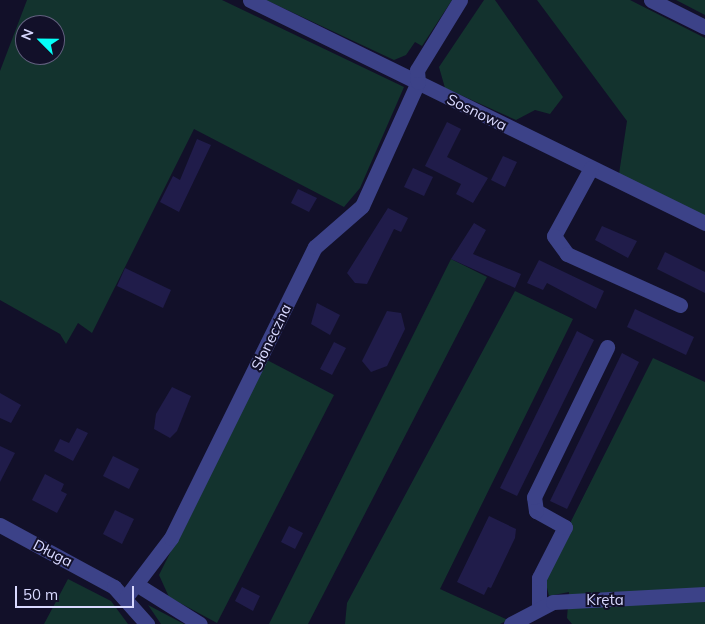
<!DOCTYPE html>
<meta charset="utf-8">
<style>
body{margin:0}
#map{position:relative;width:705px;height:624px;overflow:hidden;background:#121029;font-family:Mulish,sans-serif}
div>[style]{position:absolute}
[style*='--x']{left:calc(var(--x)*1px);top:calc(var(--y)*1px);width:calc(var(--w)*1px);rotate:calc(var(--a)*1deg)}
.green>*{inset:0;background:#13332e}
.building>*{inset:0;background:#201c4a}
.minor>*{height:15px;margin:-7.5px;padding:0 7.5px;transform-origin:7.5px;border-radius:7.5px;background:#3c4288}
span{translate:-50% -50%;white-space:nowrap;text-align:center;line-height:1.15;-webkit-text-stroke:4px #121029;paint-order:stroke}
.street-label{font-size:15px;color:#d9d9ff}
.north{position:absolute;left:15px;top:15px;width:50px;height:50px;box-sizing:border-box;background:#121029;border:1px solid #62607f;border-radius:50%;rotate:293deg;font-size:14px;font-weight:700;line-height:20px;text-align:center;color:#d9d9ff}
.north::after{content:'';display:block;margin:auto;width:18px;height:22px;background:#05fff8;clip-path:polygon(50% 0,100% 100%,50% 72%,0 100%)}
.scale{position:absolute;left:15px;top:586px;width:119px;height:22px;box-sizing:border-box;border:2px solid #d9d9ff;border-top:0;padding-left:6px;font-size:15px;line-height:18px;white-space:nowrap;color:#d9d9ff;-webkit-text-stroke:4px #121029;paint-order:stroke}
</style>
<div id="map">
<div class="green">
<i style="clip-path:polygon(evenodd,27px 0,222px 0,404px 87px,360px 188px,344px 207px,194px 129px,92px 333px,78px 323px,66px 344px,60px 334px,0 300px,0 71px,27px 0,25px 25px,55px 25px,55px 55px,25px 55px,25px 25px)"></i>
<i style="clip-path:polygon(266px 0,452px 0,422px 46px,415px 42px,406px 55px,394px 60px)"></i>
<i style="clip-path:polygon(484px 0,495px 0,563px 97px,550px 114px,535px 110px,516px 120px,445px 88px,439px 67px)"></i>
<i style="clip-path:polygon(537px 0,630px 0,705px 38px,705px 216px,619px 174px,627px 121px)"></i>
<i style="clip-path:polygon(676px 0,705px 0,705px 15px)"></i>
<i style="clip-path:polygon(451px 259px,487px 277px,308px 624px,269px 624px)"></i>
<i style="clip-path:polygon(515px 291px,573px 319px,440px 589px,508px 620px,500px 624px,345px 624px,347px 603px)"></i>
<i style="clip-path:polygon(653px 358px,705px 382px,705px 624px,572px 624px,567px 618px,569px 592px,549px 596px,544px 575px)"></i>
<i style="clip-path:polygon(267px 360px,334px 395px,217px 623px,169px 597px,159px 575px)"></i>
<i style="clip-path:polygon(68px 579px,111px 601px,128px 624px,44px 624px)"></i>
<i style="clip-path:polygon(148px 605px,184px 624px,161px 624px)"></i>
</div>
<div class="building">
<i style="clip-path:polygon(447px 122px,461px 129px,447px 157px,488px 178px,473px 203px,456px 194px,461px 184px,425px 166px)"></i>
<i style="clip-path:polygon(197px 139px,211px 145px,179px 212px,160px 202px,173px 176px,180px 180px)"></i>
<i style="clip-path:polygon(503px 156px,517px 162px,505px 187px,491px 180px)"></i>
<i style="clip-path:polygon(413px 168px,433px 177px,424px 196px,404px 187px)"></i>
<i style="clip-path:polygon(298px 189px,317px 198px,309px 212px,291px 203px)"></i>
<i style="clip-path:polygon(388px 208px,408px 218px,401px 232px,394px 229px,367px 284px,355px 283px,347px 273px)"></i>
<i style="clip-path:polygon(474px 223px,486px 230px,473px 254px,521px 274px,515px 288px,451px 259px)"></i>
<i style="clip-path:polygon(602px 226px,637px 241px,628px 258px,595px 240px)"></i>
<i style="clip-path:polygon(665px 252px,705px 272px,705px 293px,657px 269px)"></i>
<i style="clip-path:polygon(539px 260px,604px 291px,596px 309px,547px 283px,543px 290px,527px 283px)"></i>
<i style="clip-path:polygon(125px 268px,171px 290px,163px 308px,117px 286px)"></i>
<i style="clip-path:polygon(317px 303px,340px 315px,330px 335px,311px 324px)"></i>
<i style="clip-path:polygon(635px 309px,694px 337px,686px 355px,627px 327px)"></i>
<i style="clip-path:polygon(387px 311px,401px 313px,405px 329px,387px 366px,371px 372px,362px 361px)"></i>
<i style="clip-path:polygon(577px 331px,594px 340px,517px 496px,500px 488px)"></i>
<i style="clip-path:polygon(334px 342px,346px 348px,332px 375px,320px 369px)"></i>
<i style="clip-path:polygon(622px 353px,639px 362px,567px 509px,550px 501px)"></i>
<i style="clip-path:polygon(172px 387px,191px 396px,177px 431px,170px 438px,154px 429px,156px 414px)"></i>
<i style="clip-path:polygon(0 393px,21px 405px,11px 423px,0 418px)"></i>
<i style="clip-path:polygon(77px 428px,88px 433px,73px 461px,54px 451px,60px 439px,69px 443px)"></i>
<i style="clip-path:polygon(0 446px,15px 453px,0 482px)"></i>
<i style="clip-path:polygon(113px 456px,139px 469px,129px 489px,103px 476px)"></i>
<i style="clip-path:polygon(45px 474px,64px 484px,61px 491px,67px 494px,57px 513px,32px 500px)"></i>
<i style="clip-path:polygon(115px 510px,134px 519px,122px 544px,103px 534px)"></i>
<i style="clip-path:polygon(489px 516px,516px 529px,515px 538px,491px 588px,488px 587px,484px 595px,457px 582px)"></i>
<i style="clip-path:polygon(289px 526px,303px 533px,295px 549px,281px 542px)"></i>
<i style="clip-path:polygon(242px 587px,260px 596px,253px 611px,235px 601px)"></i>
</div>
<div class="minor">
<i style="--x:250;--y:0;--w:507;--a:26.11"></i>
<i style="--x:651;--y:0;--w:60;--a:26.6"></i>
<i style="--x:591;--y:168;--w:77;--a:118.6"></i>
<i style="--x:554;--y:236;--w:22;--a:54"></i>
<i style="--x:567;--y:254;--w:124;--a:24.3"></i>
<i style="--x:0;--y:525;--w:130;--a:28.5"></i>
<i style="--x:114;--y:587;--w:50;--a:48.3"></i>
<i style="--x:136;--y:584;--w:75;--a:32"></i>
<i style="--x:126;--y:597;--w:74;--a:-52.7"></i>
<i style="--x:171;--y:538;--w:325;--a:-63.7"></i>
<i style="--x:315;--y:247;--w:62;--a:-41.1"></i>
<i style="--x:362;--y:206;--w:136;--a:-65.7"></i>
<i style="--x:418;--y:82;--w:12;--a:-95"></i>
<i style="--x:417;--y:70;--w:82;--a:-58.4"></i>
<i style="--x:539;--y:608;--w:30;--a:-90"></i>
<i style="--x:539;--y:578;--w:57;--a:-63"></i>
<i style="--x:565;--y:527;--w:33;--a:-151"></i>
<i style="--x:536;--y:511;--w:14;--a:-98"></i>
<i style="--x:534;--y:497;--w:167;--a:-64"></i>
<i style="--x:511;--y:624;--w:47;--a:-27.6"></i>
<i style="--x:553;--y:602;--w:152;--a:-3"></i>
</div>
<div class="street-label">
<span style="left:477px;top:112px;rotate:26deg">Sosnowa</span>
<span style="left:271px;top:337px;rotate:-64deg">Słoneczna</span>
<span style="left:53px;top:553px;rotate:27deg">Długa</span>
<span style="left:605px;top:600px">Kręta</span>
</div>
<div class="north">N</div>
<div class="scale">50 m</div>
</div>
